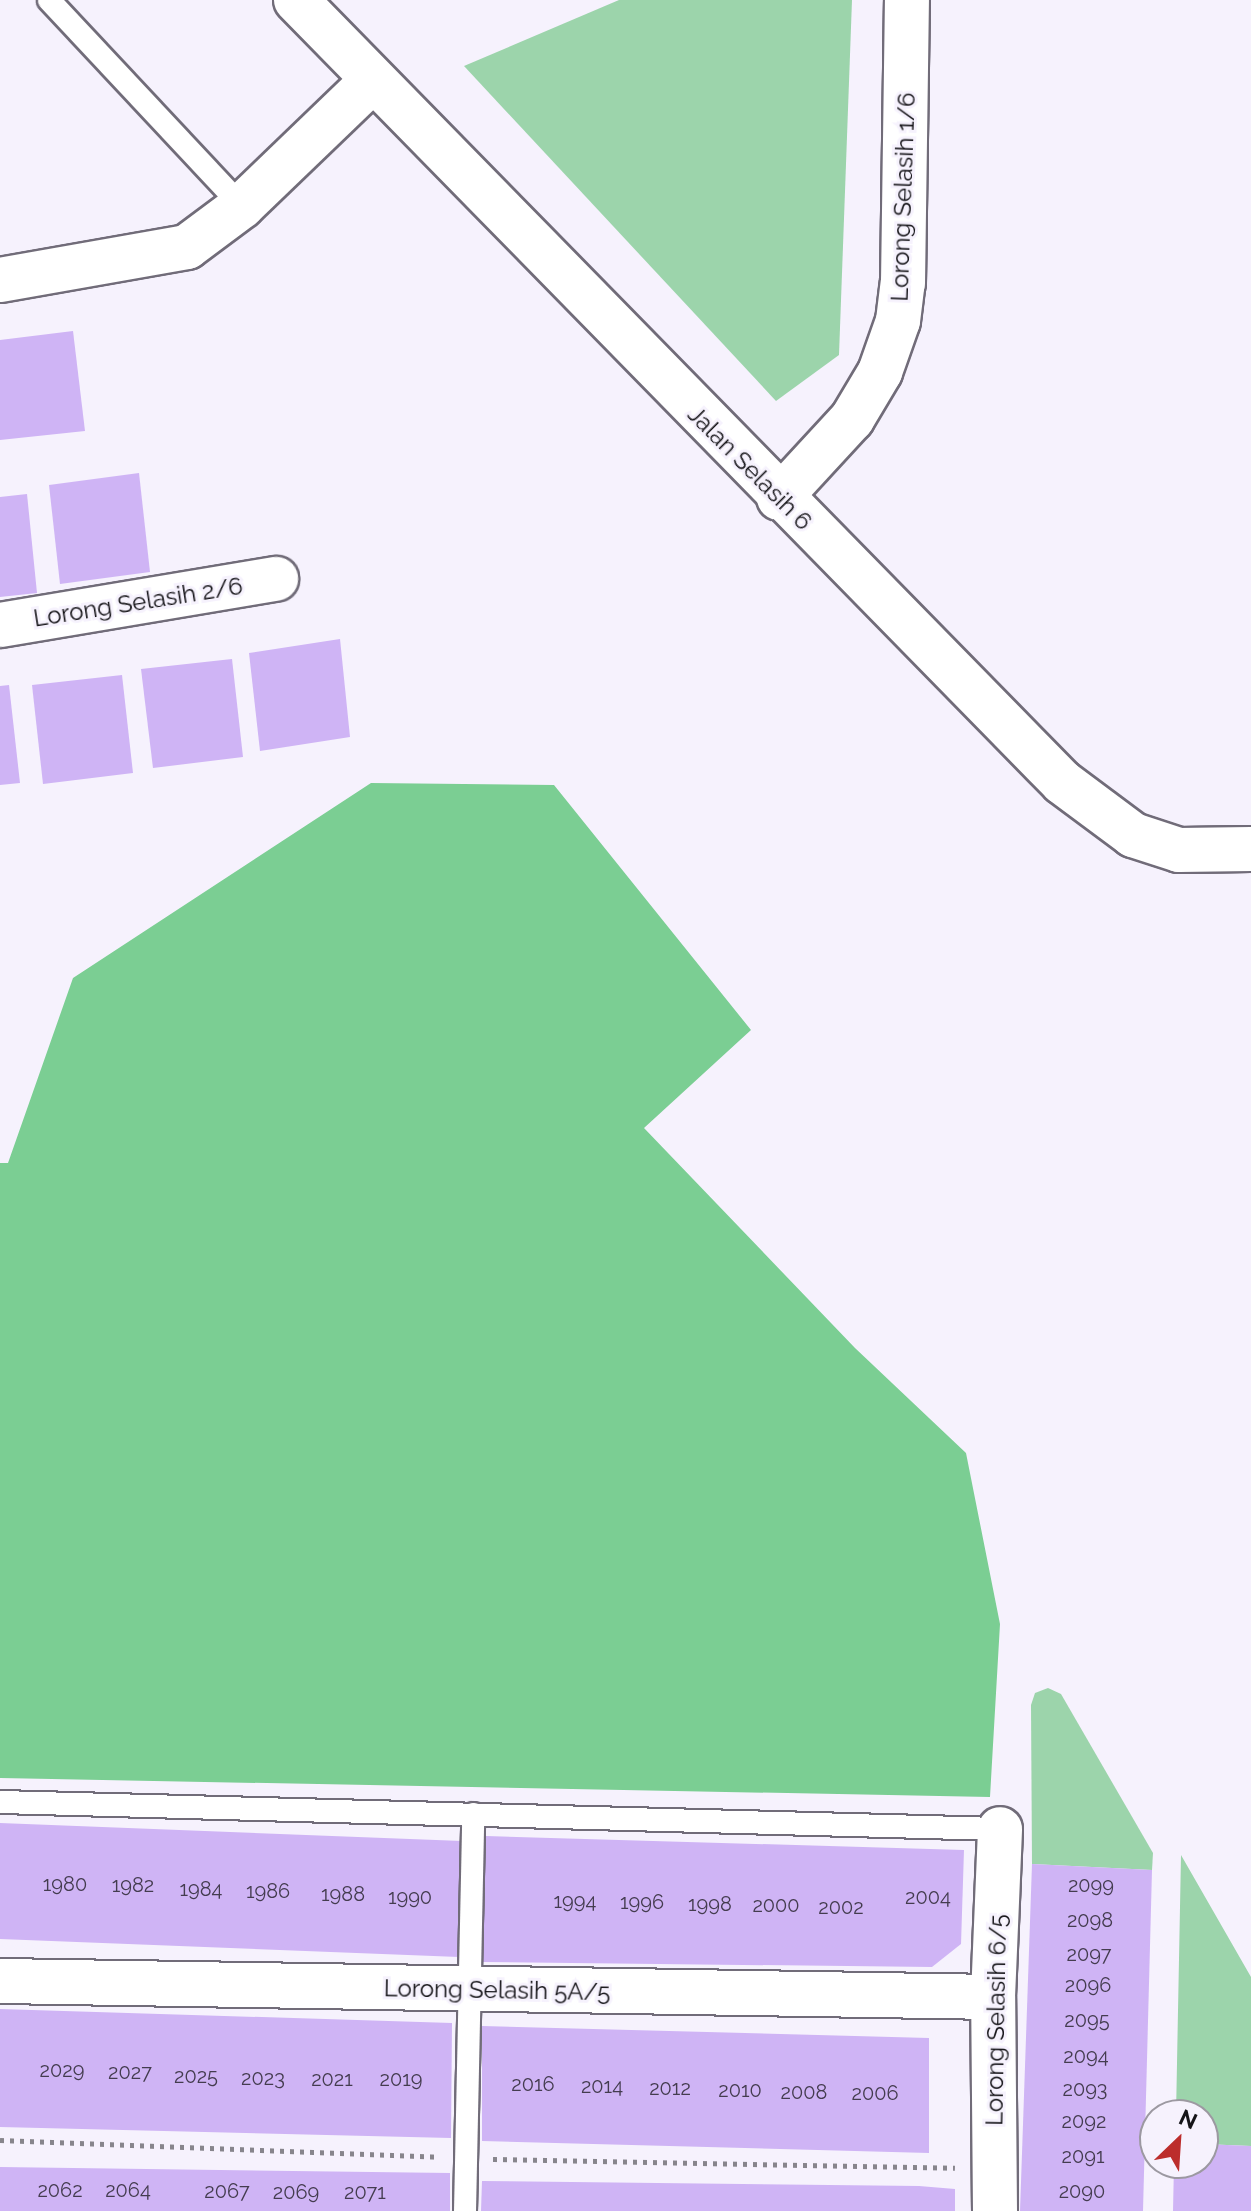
<!DOCTYPE html>
<style>
body{margin:0}
#map{position:relative;width:1251px;height:2211px;overflow:hidden;background:#f6f2fd;font-family:Raleway,sans-serif}
div>[style]{position:absolute}
[style*='--x']{left:calc(var(--x)*1px);top:calc(var(--y)*1px);width:calc(var(--w)*1px);rotate:calc(var(--a)*1deg)}
.green>*{inset:0;background:#9cd4ab}
.forest>*{inset:0;background:#7bce93}
.building>*{inset:0;background:#cfb4f5}
.path>*{height:5px;margin-top:-2.5px;transform-origin:0;background:repeating-linear-gradient(90deg,#87858c 0 4px,transparent 0 10px)}
.roads{filter:drop-shadow(2px 0 #716c79) drop-shadow(-2px 0 #716c79) drop-shadow(0 2px #716c79) drop-shadow(0 -2px #716c79)}
.lane>*{height:22px;margin:-11px;padding:0 11px;transform-origin:11px;border-radius:11px;background:#fff}
.street>*{height:44px;margin:-22px;padding:0 22px;transform-origin:22px;border-radius:22px;background:#fff}
span{translate:-50% -50%;white-space:nowrap;text-align:center;line-height:1.15;-webkit-text-stroke:6px #f6f2fd;paint-order:stroke}
.number-label{font-size:20px;color:#443c4f}
.number-label span{-webkit-text-stroke-width:0}
.street-label{font-size:24px;color:#151418}
.north{position:absolute;left:1139px;top:2099px;width:80px;height:80px;box-sizing:border-box;background:#f6f2fd;border:2px solid #9c99a1;border-radius:50%;rotate:25deg;font-size:22px;font-weight:700;line-height:32px;text-align:center;color:#151418}
.north::after{content:'';display:block;margin:auto;width:28px;height:36px;background:#bc2d2c;clip-path:polygon(50% 0,100% 100%,50% 72%,0 100%)}
</style>
<div id="map">
<div class="green">
<i style="clip-path:polygon(619px 0,852px 0,839px 355px,776px 401px,464px 66px)"></i>
<i style="clip-path:polygon(1048px 1688px,1061px 1694px,1153px 1853px,1152px 1870px,1032px 1864px,1031px 1705px,1035px 1693px)"></i>
<i style="clip-path:polygon(1181px 1855px,1251px 1977px,1251px 2146px,1203px 2144px,1203px 2115px,1176px 2115px)"></i>
</div>
<div class="forest">
<i style="clip-path:polygon(371px 783px,554px 785px,751px 1030px,644px 1128px,855px 1348px,966px 1453px,1000px 1624px,990px 1797px,0 1778px,0 1163px,8px 1163px,73px 978px)"></i>
</div>
<div class="building">
<i style="clip-path:polygon(73px 331px,85px 431px,0 440px,0 340px)"></i>
<i style="clip-path:polygon(139px 473px,150px 572px,60px 584px,49px 485px)"></i>
<i style="clip-path:polygon(27px 494px,37px 593px,0 597px,0 497px)"></i>
<i style="clip-path:polygon(340px 639px,350px 737px,260px 751px,249px 653px)"></i>
<i style="clip-path:polygon(232px 659px,243px 757px,153px 768px,141px 669px)"></i>
<i style="clip-path:polygon(122px 675px,133px 773px,43px 784px,32px 685px)"></i>
<i style="clip-path:polygon(9px 685px,20px 783px,0 785px,0 686px)"></i>
<i style="clip-path:polygon(0 1823px,462px 1841px,459px 1957px,0 1939px)"></i>
<i style="clip-path:polygon(486px 1836px,964px 1850px,961px 1944px,932px 1967px,481px 1962px)"></i>
<i style="clip-path:polygon(1032px 1864px,1152px 1870px,1143px 2211px,1020px 2211px)"></i>
<i style="clip-path:polygon(0 2009px,452px 2023px,451px 2138px,0 2127px)"></i>
<i style="clip-path:polygon(482px 2026px,929px 2038px,929px 2153px,482px 2141px)"></i>
<i style="clip-path:polygon(1203px 2144px,1251px 2146px,1251px 2211px,1173px 2211px,1174px 2163px,1203px 2163px)"></i>
<i style="clip-path:polygon(0 2167px,450px 2173px,450px 2211px,0 2211px)"></i>
<i style="clip-path:polygon(482px 2181px,919px 2186px,955px 2189px,955px 2211px,481px 2211px)"></i>
</div>
<div class="path">
<i style="--x:0;--y:2140;--w:439;--a:2.2"></i>
<i style="--x:493;--y:2159;--w:462;--a:1.1"></i>
</div>
<div class="roads">
<div class="lane">
<i style="--x:49;--y:0;--w:282;--a:46.9"></i>
<i style="--x:0;--y:1802;--w:1000;--a:1.55"></i>
<i style="--x:465;--y:2211;--w:397;--a:-88.8"></i>
</div>
<div class="street">
<i style="--x:296;--y:0;--w:1095;--a:45.59"></i>
<i style="--x:1062;--y:782;--w:89;--a:36.7"></i>
<i style="--x:1133;--y:835;--w:48;--a:18.1"></i>
<i style="--x:1179;--y:850;--w:72;--a:-0.8"></i>
<i style="--x:0;--y:280;--w:190;--a:-10"></i>
<i style="--x:187;--y:247;--w:69;--a:-36.7"></i>
<i style="--x:242;--y:206;--w:179;--a:-43.9"></i>
<i style="--x:779;--y:498;--w:108;--a:-47.3"></i>
<i style="--x:852;--y:419;--w:55;--a:-59.2"></i>
<i style="--x:880;--y:372;--w:54;--a:-70.6"></i>
<i style="--x:898;--y:321;--w:38;--a:-83"></i>
<i style="--x:903;--y:283;--w:283;--a:-89.2"></i>
<i style="--x:0;--y:625;--w:280;--a:-9.5"></i>
<i style="--x:0;--y:1981;--w:993;--a:0.92"></i>
<i style="--x:995;--y:2211;--w:214;--a:-90.5"></i>
<i style="--x:993;--y:1997;--w:168;--a:-87.6"></i>
</div>
</div>
<div class="number-label">
<span style="left:65px;top:1884px">1980</span>
<span style="left:133px;top:1885px">1982</span>
<span style="left:1091px;top:1885px">2099</span>
<span style="left:201px;top:1889px">1984</span>
<span style="left:268px;top:1891px">1986</span>
<span style="left:343px;top:1894px">1988</span>
<span style="left:410px;top:1897px">1990</span>
<span style="left:928px;top:1897px">2004</span>
<span style="left:575px;top:1901px">1994</span>
<span style="left:642px;top:1902px">1996</span>
<span style="left:710px;top:1904px">1998</span>
<span style="left:776px;top:1905px">2000</span>
<span style="left:841px;top:1907px">2002</span>
<span style="left:1090px;top:1920px">2098</span>
<span style="left:1089px;top:1954px">2097</span>
<span style="left:1088px;top:1985px">2096</span>
<span style="left:1087px;top:2020px">2095</span>
<span style="left:1086px;top:2056px">2094</span>
<span style="left:62px;top:2070px">2029</span>
<span style="left:130px;top:2072px">2027</span>
<span style="left:196px;top:2076px">2025</span>
<span style="left:263px;top:2078px">2023</span>
<span style="left:332px;top:2079px">2021</span>
<span style="left:401px;top:2079px">2019</span>
<span style="left:533px;top:2084px">2016</span>
<span style="left:602px;top:2086px">2014</span>
<span style="left:670px;top:2088px">2012</span>
<span style="left:1085px;top:2089px">2093</span>
<span style="left:740px;top:2090px">2010</span>
<span style="left:804px;top:2092px">2008</span>
<span style="left:875px;top:2093px">2006</span>
<span style="left:1084px;top:2121px">2092</span>
<span style="left:1083px;top:2156px">2091</span>
<span style="left:60px;top:2190px">2062</span>
<span style="left:128px;top:2190px">2064</span>
<span style="left:227px;top:2191px">2067</span>
<span style="left:1082px;top:2191px">2090</span>
<span style="left:296px;top:2192px">2069</span>
<span style="left:365px;top:2192px">2071</span>
</div>
<div class="street-label">
<span style="left:903px;top:197px;rotate:-88deg">Lorong Selasih 1/6</span>
<span style="left:750px;top:468px;rotate:45deg">Jalan Selasih 6</span>
<span style="left:138px;top:602px;rotate:-9deg">Lorong Selasih 2/6</span>
<span style="left:497px;top:1990px;rotate:1deg">Lorong Selasih 5A/5</span>
<span style="left:996px;top:2020px;rotate:-89deg">Lorong Selasih 6/5</span>
</div>
<div class="north">N</div>
</div>
